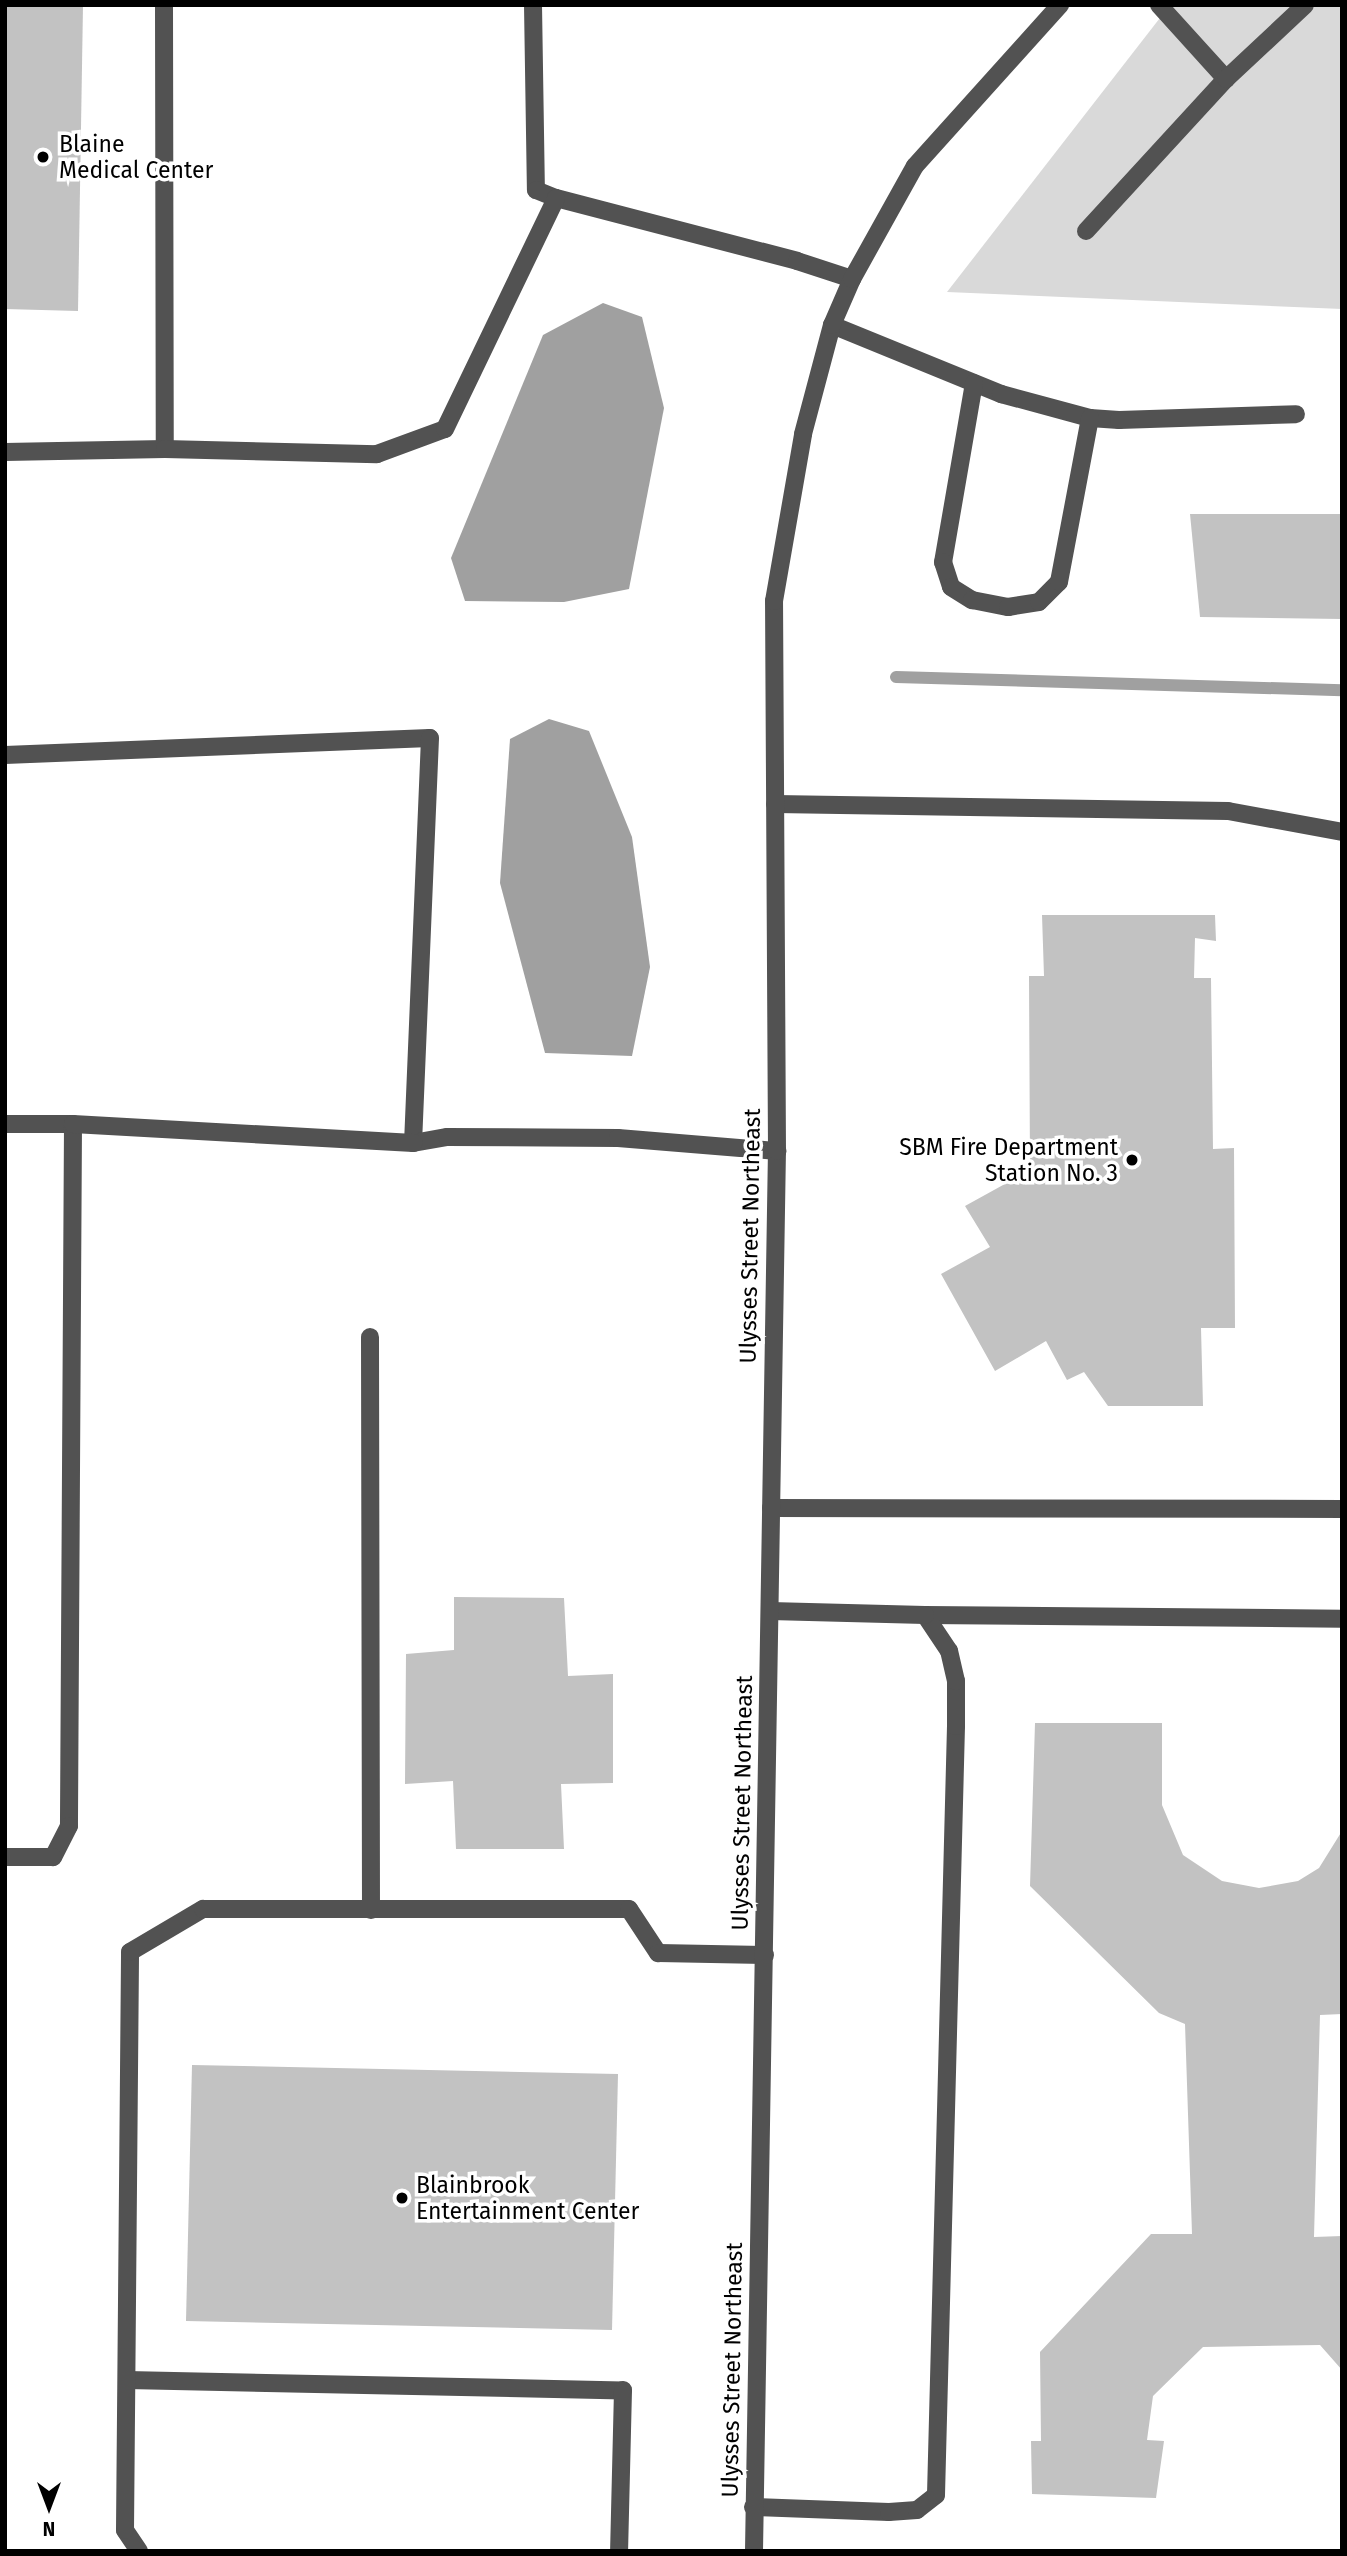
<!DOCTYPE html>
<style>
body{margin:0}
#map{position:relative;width:1347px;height:2556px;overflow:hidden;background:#fff;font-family:"Fira Sans",sans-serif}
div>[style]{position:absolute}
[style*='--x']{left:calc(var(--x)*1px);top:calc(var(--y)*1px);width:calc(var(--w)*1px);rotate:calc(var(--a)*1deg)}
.green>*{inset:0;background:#d9d9d9}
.water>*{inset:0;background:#a0a0a0}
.stream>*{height:12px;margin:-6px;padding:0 6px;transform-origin:6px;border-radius:6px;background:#a0a0a0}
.building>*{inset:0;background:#c2c2c2}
.minor>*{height:18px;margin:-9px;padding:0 9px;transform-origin:9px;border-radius:9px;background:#525252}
.dots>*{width:19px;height:19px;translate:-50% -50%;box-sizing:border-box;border:4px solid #fff;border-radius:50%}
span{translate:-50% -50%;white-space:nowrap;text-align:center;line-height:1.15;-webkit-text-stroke:7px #fff;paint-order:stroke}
.poi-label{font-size:23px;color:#000}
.left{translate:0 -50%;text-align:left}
.right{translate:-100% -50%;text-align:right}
.street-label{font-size:23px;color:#000}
.frame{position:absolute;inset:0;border:7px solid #000;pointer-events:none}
.north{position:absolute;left:14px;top:2472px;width:70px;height:70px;-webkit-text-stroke:5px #fff;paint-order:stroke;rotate:180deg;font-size:19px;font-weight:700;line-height:28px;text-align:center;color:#000}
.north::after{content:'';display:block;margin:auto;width:24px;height:32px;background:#000;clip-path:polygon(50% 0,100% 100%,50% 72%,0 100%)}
</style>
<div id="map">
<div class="green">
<i style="clip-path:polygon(1170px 5px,1342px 5px,1342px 309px,947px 292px)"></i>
</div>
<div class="water">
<i style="clip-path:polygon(603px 303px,642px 317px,664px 408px,629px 589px,564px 602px,465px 601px,451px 558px,543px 335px)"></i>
<i style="clip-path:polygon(549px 719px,589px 731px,632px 837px,650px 967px,632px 1056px,545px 1053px,500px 883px,510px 739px)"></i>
</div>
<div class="stream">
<i style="--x:896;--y:677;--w:446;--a:1.7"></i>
</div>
<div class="building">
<i style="clip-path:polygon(5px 5px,83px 5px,78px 311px,5px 309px)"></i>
<i style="clip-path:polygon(1190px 514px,1342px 514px,1342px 619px,1200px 617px)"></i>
<i style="clip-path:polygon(1042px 915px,1215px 915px,1216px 941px,1195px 938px,1194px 978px,1211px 978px,1213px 1149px,1234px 1148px,1235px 1328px,1201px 1328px,1203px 1406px,1108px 1406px,1084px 1372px,1067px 1380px,1046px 1341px,995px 1371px,941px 1274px,990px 1247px,965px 1206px,1030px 1170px,1029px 976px,1044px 976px)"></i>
<i style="clip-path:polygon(454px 1597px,564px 1598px,568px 1676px,613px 1674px,613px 1783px,561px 1784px,564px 1849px,456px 1849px,453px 1781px,405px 1784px,406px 1654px,454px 1650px)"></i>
<i style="clip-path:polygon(1035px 1723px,1162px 1723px,1162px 1805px,1183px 1855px,1222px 1881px,1259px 1888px,1298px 1881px,1319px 1868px,1342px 1831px,1342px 2014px,1320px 2015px,1314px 2237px,1342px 2236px,1342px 2370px,1320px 2345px,1203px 2347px,1153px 2396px,1147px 2440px,1164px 2441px,1156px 2498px,1032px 2494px,1031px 2441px,1041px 2441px,1040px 2352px,1151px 2234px,1192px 2234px,1185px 2024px,1159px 2013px,1030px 1886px)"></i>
<i style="clip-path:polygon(192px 2065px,618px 2074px,612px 2330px,186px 2321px)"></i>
</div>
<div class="minor">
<i style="--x:164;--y:5;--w:444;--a:89.9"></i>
<i style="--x:533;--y:5;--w:185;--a:89.1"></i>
<i style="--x:536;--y:190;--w:22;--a:22"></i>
<i style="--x:556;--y:198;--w:249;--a:14.6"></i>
<i style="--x:797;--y:261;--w:58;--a:18.1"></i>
<i style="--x:1159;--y:5;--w:100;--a:47.8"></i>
<i style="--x:1086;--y:231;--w:207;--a:-47.4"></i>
<i style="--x:1226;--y:79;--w:108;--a:-43.1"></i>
<i style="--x:832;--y:325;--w:183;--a:22.2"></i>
<i style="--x:1001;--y:394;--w:92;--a:15.1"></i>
<i style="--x:1090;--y:418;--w:29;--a:4"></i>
<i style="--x:1119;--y:420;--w:177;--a:-1.9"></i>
<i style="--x:974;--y:383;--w:182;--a:99.8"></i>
<i style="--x:943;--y:562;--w:26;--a:72"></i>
<i style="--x:951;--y:587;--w:25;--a:32"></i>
<i style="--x:972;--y:600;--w:37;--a:11"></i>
<i style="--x:1008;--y:607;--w:31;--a:-9"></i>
<i style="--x:1039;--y:602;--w:28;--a:-45"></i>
<i style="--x:1059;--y:582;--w:167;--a:-79.3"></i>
<i style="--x:5;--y:452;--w:160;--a:-1.1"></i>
<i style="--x:165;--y:449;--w:212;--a:1.4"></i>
<i style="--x:377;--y:454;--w:72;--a:-20.2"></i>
<i style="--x:445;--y:429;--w:256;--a:-64.3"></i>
<i style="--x:5;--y:755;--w:425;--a:-2.3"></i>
<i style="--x:430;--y:738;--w:405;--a:92.4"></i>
<i style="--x:413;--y:1143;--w:35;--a:-10"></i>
<i style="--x:447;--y:1137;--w:171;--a:0.3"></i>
<i style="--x:618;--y:1138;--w:160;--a:4.7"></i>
<i style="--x:775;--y:804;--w:453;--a:0.9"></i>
<i style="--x:1228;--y:811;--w:116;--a:10.4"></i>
<i style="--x:5;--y:1124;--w:68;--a:0"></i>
<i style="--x:73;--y:1124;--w:702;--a:90.33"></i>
<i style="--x:69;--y:1826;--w:35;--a:117"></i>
<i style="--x:53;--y:1857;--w:48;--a:180"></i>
<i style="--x:73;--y:1124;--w:341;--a:3.2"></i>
<i style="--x:370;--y:1337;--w:573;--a:89.9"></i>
<i style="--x:771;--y:1508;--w:571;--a:0.1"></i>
<i style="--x:925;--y:1615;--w:417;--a:0.5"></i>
<i style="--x:127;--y:2380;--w:496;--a:1.2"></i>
<i style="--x:623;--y:2390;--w:161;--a:91.4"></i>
<i style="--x:753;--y:2507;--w:136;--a:2.1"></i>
<i style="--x:889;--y:2512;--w:28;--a:-4"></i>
<i style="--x:917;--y:2510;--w:24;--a:-38"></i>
<i style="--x:936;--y:2495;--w:769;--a:-88.51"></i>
<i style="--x:956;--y:1726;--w:45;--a:-90"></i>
<i style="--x:956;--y:1681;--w:31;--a:-103"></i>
<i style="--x:949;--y:1651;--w:43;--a:-123.7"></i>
<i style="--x:925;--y:1615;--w:155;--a:-178.5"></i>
<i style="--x:139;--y:2551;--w:25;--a:-124"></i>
<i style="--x:125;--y:2530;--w:578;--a:-89.5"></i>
<i style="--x:130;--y:1952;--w:85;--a:-30.5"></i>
<i style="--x:203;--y:1909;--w:426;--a:0"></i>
<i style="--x:629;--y:1909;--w:53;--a:56.6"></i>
<i style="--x:658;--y:1953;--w:107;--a:1.1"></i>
<i style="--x:754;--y:2551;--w:1400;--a:-89.06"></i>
<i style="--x:777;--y:1151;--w:550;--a:-90.31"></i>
<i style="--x:774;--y:601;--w:169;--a:-80.1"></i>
<i style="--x:803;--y:434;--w:113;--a:-75.1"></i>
<i style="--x:832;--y:325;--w:50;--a:-66.5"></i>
<i style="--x:852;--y:279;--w:129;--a:-60.9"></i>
<i style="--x:915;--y:166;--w:217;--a:-48"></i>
</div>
<div class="dots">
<i style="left:43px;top:157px;background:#000"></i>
<i style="left:1132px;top:1160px;background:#000"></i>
<i style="left:402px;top:2198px;background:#000"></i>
</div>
<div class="poi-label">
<span class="left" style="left:59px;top:157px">Blaine<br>Medical Center</span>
<span class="right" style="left:1118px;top:1160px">SBM Fire Department<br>Station No. 3</span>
<span class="left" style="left:416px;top:2198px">Blainbrook<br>Entertainment Center</span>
</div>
<div class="street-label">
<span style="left:750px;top:1236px;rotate:-89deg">Ulysses Street Northeast</span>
<span style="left:742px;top:1803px;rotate:-89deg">Ulysses Street Northeast</span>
<span style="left:732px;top:2370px;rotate:-89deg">Ulysses Street Northeast</span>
</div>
<div class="frame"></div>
<div class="north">N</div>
</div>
